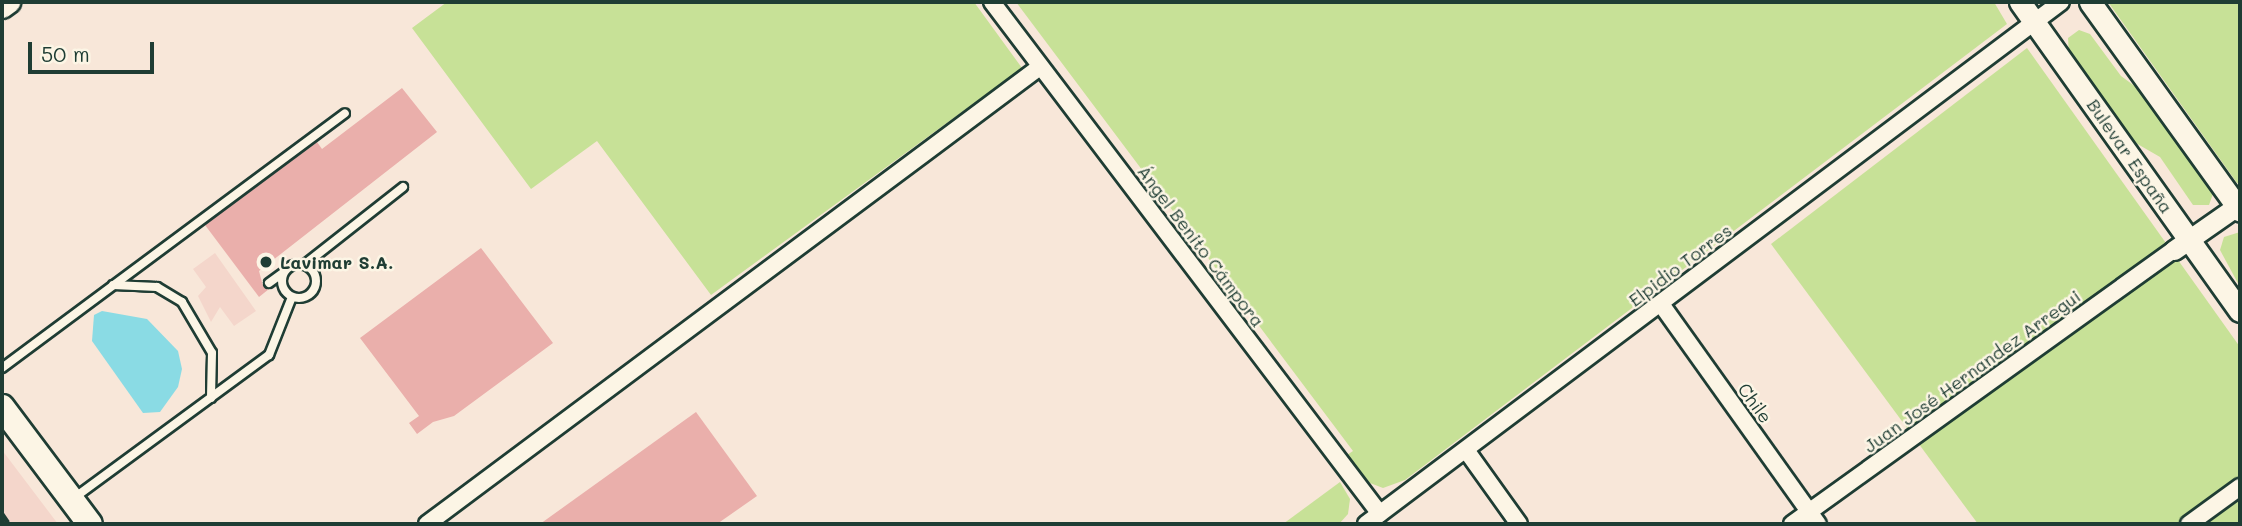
<!DOCTYPE html>
<meta charset="utf-8">
<style>
body{margin:0}
#map{position:relative;width:2242px;height:526px;overflow:hidden;background:#f8e7d9;font-family:Mali,sans-serif}
div>[style]{position:absolute}
[style*='--x']{left:calc(var(--x)*1px);top:calc(var(--y)*1px);width:calc(var(--w)*1px);rotate:calc(var(--a)*1deg)}
.built>*{inset:0;background:#f4d6cb}
.green>*{inset:0;background:#c7e197}
.water>*{inset:0;background:#8adbe4}
.building>*{inset:0;background:#eaafab}
.roads{filter:drop-shadow(2px 0 #1f3d34) drop-shadow(-2px 0 #1f3d34) drop-shadow(0 2px #1f3d34) drop-shadow(0 -2px #1f3d34)}
.service>*{height:8px;margin:-4px;padding:0 4px;transform-origin:4px;border-radius:4px;background:#fcf5e5}
.service>.ring{margin:-4px;padding:0;box-sizing:content-box;background:none;border:8px solid #fcf5e5;border-radius:50%}
.minor>*{height:16px;margin:-8px;padding:0 8px;transform-origin:8px;border-radius:8px;background:#fcf5e5}
.tertiary>*{height:19px;margin:-9.5px;padding:0 9.5px;transform-origin:9.5px;border-radius:9.5px;background:#fcf5e5}
.secondary>*{height:21px;margin:-10.5px;padding:0 10.5px;transform-origin:10.5px;border-radius:10.5px;background:#fcf5e5}
.primary>*{height:24px;margin:-12px;padding:0 12px;transform-origin:12px;border-radius:12px;background:#fcf5e5}
.rail>*{height:5px;margin-top:-2.5px;transform-origin:0;background:repeating-linear-gradient(90deg,#1f3d34 0 10px,transparent 0 15px)}
.dots>*{width:19px;height:19px;translate:-50% -50%;box-sizing:border-box;border:4px solid #fcf5e5;border-radius:50%}
span{translate:-50% -50%;white-space:nowrap;text-align:center;line-height:1.15;-webkit-text-stroke:5px #fcf5e5;paint-order:stroke}
.street-label{font-size:18px;color:#1f3d34}
.poi-label{font-size:18px;color:#1f3d34;font-weight:700}
.left{translate:0 -50%;text-align:left}
.frame{position:absolute;inset:0;border:4px solid #1f3d34;pointer-events:none}
.scale{position:absolute;left:28px;top:42px;width:126px;height:32px;box-sizing:border-box;border:4px solid #1f3d34;border-top:0;padding-left:9px;font-size:21px;line-height:24px;white-space:nowrap;color:#1f3d34;-webkit-text-stroke:5px #fcf5e5;paint-order:stroke}
</style>
<div id="map">
<div class="built">
<i style="clip-path:polygon(215px 253px,256px 311px,234px 326px,220px 307px,211px 322px,198px 296px,206px 287px,193px 269px)"></i>
<i style="clip-path:polygon(2px 450px,58px 524px,2px 524px)"></i>
</div>
<div class="green">
<i style="clip-path:polygon(447px 2px,974px 2px,1022px 68px,711px 295px,597px 141px,531px 189px,412px 28px)"></i>
<i style="clip-path:polygon(1016px 2px,1994px 2px,2007px 24px,1405px 480px,1383px 488px,1370px 483px,1347px 455px,1353px 451px)"></i>
<i style="clip-path:polygon(2108px 2px,2240px 2px,2240px 184px,2237px 183px)"></i>
<i style="clip-path:polygon(2079px 30px,2090px 34px,2121px 76px,2140px 90px,2214px 191px,2209px 205px,2193px 205px,2160px 157px,2134px 142px,2069px 53px,2068px 38px)"></i>
<i style="clip-path:polygon(2027px 48px,2240px 347px,2240px 524px,1978px 524px,1771px 244px)"></i>
<i style="clip-path:polygon(2240px 232px,2240px 287px,2220px 250px,2224px 237px)"></i>
<i style="clip-path:polygon(1340px 482px,1350px 499px,1348px 514px,1339px 524px,1283px 524px)"></i>
</div>
<div class="water">
<i style="clip-path:polygon(102px 311px,147px 319px,178px 351px,182px 369px,178px 387px,160px 412px,143px 413px,92px 341px,94px 315px)"></i>
</div>
<div class="building">
<i style="clip-path:polygon(402px 88px,437px 132px,259px 271px,263px 286px,269px 289px,259px 297px,205px 225px,317px 142px,322px 149px)"></i>
<i style="clip-path:polygon(481px 248px,553px 343px,454px 416px,433px 422px,417px 434px,409px 423px,419px 416px,360px 338px)"></i>
<i style="clip-path:polygon(696px 412px,757px 496px,717px 524px,540px 524px)"></i>
</div>
<div class="roads">
<div class="service">
<i class="ring" style="left:282px;top:264px;width:26px;height:26px"></i>
<i style="--x:304;--y:265;--w:126;--a:-38.2"></i>
<i style="--x:269;--y:283;--w:17;--a:-36"></i>
<i style="--x:113;--y:285;--w:44;--a:2.6"></i>
<i style="--x:157;--y:287;--w:29;--a:31"></i>
<i style="--x:182;--y:302;--w:59;--a:59.5"></i>
<i style="--x:212;--y:353;--w:45;--a:91.3"></i>
<i style="--x:2;--y:368;--w:427;--a:-36.6"></i>
<i style="--x:74;--y:498;--w:242;--a:-36.3"></i>
<i style="--x:269;--y:355;--w:62;--a:-68.4"></i>
</div>
<div class="minor">
<i style="--x:992;--y:2;--w:642;--a:52.84"></i>
<i style="--x:1661;--y:304;--w:270;--a:54.5"></i>
<i style="--x:1466;--y:450;--w:91;--a:54.4"></i>
<i style="--x:427;--y:524;--w:765;--a:-36.71"></i>
<i style="--x:1366;--y:524;--w:869;--a:-36.91"></i>
<i style="--x:1792;--y:524;--w:470;--a:-35.7"></i>
<i style="--x:2189;--y:524;--w:63;--a:-36"></i>
</div>
<div class="tertiary">
<i style="--x:2174;--y:250;--w:80;--a:-34.9"></i>
</div>
<div class="secondary">
<i style="--x:2020;--y:2;--w:379;--a:54.6"></i>
<i style="--x:2090;--y:2;--w:257;--a:54.3"></i>
<i style="--x:2;--y:7;--w:9;--a:-36"></i>
</div>
<div class="primary">
<i style="--x:2;--y:407;--w:146;--a:53.1"></i>
</div>
</div>
<div class="rail">
<i style="--x:2;--y:514;--w:12;--a:55"></i>
</div>
<div class="dots">
<i style="left:266px;top:262px;background:#1f3d34"></i>
</div>
<div class="street-label">
<span style="left:2130px;top:156px;rotate:55deg">Bulevar España</span>
<span style="left:1201px;top:246px;rotate:53deg">Ángel Benito Cámpora</span>
<span style="left:1680px;top:265px;rotate:-37deg">Elpidio Torres</span>
<span style="left:1972px;top:371px;rotate:-36deg">Juan José Hernandez Arregui</span>
<span style="left:1755px;top:403px;rotate:54deg">Chile</span>
</div>
<div class="poi-label">
<span class="left" style="left:280px;top:262px">Lavimar S.A.</span>
</div>
<div class="frame"></div>
<div class="scale">50 m</div>
</div>
